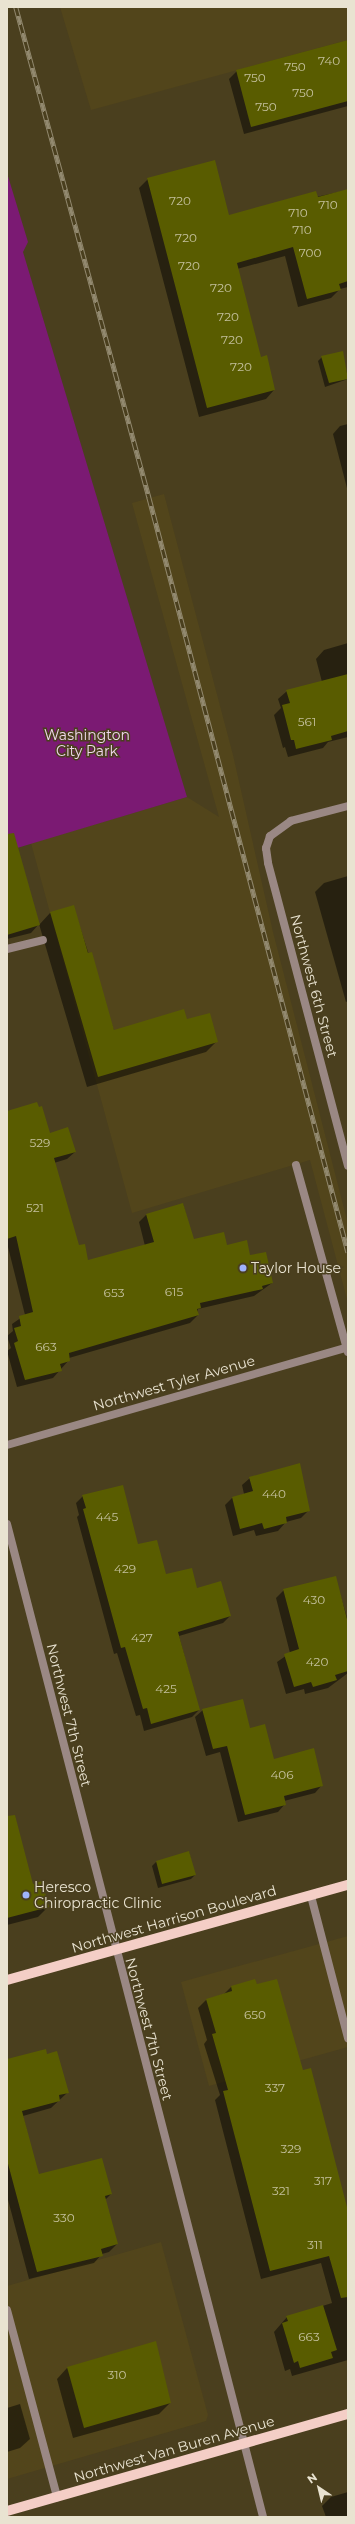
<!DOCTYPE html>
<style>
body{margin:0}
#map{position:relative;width:355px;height:2524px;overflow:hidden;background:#4a3f1e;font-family:Montserrat,sans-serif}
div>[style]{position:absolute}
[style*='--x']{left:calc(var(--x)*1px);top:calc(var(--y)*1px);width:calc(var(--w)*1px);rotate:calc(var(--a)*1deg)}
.built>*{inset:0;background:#52451b}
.green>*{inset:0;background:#7b1a73}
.shadow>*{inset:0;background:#0007}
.building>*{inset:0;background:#595c00}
.lane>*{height:8px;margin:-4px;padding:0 4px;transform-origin:4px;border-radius:4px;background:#9a8884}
.street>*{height:8px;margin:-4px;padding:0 4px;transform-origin:4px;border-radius:4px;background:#9a8884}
.primary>*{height:10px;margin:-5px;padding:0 5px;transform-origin:5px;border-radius:5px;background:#f4cec6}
.rail>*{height:4.5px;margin-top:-2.25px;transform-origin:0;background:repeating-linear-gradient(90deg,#4a3f1e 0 9px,#92896f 0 18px);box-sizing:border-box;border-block:1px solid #92896f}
.dots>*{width:11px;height:11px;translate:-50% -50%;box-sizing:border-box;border:2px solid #4a3f1e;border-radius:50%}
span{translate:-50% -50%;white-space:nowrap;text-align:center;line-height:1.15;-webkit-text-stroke:3px #4a3f1e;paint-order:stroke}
.number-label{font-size:12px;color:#c5c19d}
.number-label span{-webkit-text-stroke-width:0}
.park-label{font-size:14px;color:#f0d7ec}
.street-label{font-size:14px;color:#e9e3d1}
.poi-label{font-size:14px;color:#e9e3d1}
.left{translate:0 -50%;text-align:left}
.frame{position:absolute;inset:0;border:8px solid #e9e3d1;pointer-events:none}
.north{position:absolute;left:299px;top:2468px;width:40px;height:40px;-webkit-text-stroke:3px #4a3f1e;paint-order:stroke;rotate:325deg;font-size:11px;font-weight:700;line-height:16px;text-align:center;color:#e9e3d1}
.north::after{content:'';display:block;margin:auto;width:14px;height:18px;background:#e9e3d1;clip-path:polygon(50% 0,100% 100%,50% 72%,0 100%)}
</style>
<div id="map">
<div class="built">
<i style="clip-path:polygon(60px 7px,348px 7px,348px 40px,91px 110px)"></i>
<i style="clip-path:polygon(164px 494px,233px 755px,273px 932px,348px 1224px,348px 1303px,310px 1160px,132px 1213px,31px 843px,187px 797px,219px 817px,132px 503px)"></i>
<i style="clip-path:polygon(348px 1936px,348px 2047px,209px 2086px,181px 1982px)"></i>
<i style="clip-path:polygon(161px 2242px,208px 2415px,206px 2421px,7px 2479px,7px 2286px)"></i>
</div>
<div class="green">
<i style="clip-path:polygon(7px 173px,28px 242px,23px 252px,187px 797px,7px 851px)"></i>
</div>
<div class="shadow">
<i style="clip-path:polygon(348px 41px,348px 106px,244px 134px,229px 79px,237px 71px)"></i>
<i style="clip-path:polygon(148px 179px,229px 216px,348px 190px,348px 287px,340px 289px,331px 298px,298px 307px,285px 256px,237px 269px,260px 358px,274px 390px,266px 399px,199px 417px,139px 188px)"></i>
<i style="clip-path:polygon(342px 352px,348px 379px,325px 387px,318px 361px,322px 357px)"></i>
<i style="clip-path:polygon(348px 424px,348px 492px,333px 434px,340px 426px)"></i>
<i style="clip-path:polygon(348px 643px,348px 737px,328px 742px,323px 748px,288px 757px,285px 747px,283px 748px,274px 715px,281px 708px,278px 699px,287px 691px,322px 682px,316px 659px,324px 650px)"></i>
<i style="clip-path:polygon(7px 865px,39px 925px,50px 913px,73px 906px,114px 1031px,186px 1020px,217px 1041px,206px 1052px,87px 1087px,39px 924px,31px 933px,7px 939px)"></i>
<i style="clip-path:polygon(348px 876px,348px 1001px,346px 1002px,315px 892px,324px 883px)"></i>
<i style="clip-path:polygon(7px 1112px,49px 1134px,75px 1152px,67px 1159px,54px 1163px,78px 1246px,88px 1261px,145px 1246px,139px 1222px,146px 1215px,183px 1204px,193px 1240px,226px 1246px,249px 1257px,272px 1283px,254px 1296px,198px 1309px,198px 1315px,190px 1323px,69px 1358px,69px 1360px,53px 1378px,17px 1387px,7px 1351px,11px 1348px,7px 1336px,13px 1331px,12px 1324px,25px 1315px,7px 1243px)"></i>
<i style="clip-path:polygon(250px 1478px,309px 1510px,301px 1518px,286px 1522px,278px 1531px,256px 1536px,254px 1530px,233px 1536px,225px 1505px,232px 1498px,244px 1494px,242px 1485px)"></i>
<i style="clip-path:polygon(83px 1496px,165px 1576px,196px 1589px,230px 1616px,223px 1623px,179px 1636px,199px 1710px,192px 1717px,144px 1731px,140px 1715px,136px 1716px,117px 1653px,114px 1654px,77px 1517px,79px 1515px,76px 1503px)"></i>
<i style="clip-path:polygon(335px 1577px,348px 1621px,348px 1673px,328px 1688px,305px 1694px,304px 1689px,286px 1694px,277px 1662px,290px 1653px,276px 1598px,284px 1590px)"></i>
<i style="clip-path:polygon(203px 1710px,249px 1729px,273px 1760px,322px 1785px,315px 1793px,284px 1801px,285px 1804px,278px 1812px,238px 1822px,220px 1752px,206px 1756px,195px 1717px)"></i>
<i style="clip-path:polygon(189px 1852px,195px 1875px,191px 1879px,158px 1888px,152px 1866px,156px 1862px)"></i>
<i style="clip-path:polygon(7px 1859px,32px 1885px,48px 1907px,38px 1917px,7px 1925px)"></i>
<i style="clip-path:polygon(255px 1981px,302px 2071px,348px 2218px,348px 2360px,292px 2376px,290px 2369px,285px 2371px,274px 2332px,287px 2317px,332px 2303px,321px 2263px,261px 2279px,215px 2100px,220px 2095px,204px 2044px,207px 2040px,198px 2008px,206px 2000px,224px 1994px,231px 1987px)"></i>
<i style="clip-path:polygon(47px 2055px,68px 2092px,51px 2108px,23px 2116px,38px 2175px,111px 2194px,105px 2200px,117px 2244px,109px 2252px,102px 2254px,94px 2263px,29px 2279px,7px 2196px,7px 2060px)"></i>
<i style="clip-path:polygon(67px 2368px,170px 2403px,159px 2414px,73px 2438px,57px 2379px)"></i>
<i style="clip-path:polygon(20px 2404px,30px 2439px,20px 2448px,7px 2452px,7px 2408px)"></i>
<i style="clip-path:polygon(348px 2492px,348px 2517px,326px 2517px,322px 2506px,331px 2497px)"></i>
</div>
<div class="building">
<i style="clip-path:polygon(348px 40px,348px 101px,251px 127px,236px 70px)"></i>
<i style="clip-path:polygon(215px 160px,229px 215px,316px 191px,318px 197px,348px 189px,348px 281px,339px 284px,341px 290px,307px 299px,293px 247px,237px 263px,261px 357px,267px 355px,275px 390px,207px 408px,147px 178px)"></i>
<i style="clip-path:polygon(343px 351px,348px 379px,329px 383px,321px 356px)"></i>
<i style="clip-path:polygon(348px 674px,348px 731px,331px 736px,332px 740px,296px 749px,294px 740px,291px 740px,282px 705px,290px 703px,286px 690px)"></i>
<i style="clip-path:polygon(14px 833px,40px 925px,7px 935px,7px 834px)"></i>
<i style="clip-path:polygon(74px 905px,88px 953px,92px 952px,114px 1030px,184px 1009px,187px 1019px,210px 1013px,218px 1042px,98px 1077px,50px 912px)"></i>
<i style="clip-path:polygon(37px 1102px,39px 1107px,42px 1106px,50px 1133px,68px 1127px,76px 1152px,54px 1158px,79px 1245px,85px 1244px,88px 1260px,154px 1242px,146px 1214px,183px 1203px,194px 1239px,224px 1232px,227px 1245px,247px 1240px,250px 1255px,266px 1252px,273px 1283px,262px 1286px,263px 1289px,200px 1303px,201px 1308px,197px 1309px,199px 1315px,69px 1353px,70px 1361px,60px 1364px,62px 1371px,25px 1380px,14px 1343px,18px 1341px,14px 1328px,21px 1326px,19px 1316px,33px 1312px,16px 1236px,7px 1239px,7px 1111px)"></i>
<i style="clip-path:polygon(300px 1463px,310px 1511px,286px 1517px,287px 1523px,264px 1529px,262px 1523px,240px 1529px,232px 1497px,253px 1491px,249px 1477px)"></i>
<i style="clip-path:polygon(123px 1485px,138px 1544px,157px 1540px,166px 1574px,192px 1568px,197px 1588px,221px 1581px,231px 1616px,178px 1632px,200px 1710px,151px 1724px,147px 1708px,143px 1709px,125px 1647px,121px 1648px,83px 1509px,86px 1508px,82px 1495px)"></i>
<i style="clip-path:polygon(336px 1576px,348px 1623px,348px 1671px,335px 1675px,337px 1680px,313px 1687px,311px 1682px,294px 1687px,284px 1654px,299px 1649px,283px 1589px)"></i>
<i style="clip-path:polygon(243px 1699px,250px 1728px,265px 1724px,274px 1759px,314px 1748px,323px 1786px,284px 1796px,286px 1805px,245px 1815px,227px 1746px,213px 1749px,202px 1709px)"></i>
<i style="clip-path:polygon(15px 1815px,33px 1884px,42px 1881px,49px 1907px,7px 1918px,7px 1816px)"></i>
<i style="clip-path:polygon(189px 1851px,196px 1875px,162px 1884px,156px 1861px)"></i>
<i style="clip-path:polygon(255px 1979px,257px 1984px,277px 1979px,303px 2070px,311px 2068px,348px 2211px,348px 2297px,341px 2298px,329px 2256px,270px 2271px,223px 2091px,228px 2090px,212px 2034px,216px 2033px,206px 1999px,232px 1991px,231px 1986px)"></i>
<i style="clip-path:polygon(46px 2049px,47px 2054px,57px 2051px,69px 2093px,59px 2095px,60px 2101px,22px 2111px,39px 2174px,102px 2158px,112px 2194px,105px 2196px,118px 2244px,101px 2249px,103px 2256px,37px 2272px,7px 2160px,7px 2059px)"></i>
<i style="clip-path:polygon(323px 2305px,337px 2350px,331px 2352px,333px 2358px,300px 2368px,298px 2361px,294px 2363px,282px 2323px,288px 2321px,286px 2316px)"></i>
<i style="clip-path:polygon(156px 2341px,171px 2403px,84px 2428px,67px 2367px)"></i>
</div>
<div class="lane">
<i style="--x:7;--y:949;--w:37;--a:-14"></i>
<i style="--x:311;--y:1896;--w:147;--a:75.4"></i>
<i style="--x:7;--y:2310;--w:194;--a:75"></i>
</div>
<div class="street">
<i style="--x:348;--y:806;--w:59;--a:165.3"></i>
<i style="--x:291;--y:821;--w:26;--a:144"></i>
<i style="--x:270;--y:836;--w:13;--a:108"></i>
<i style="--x:266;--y:848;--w:15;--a:82"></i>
<i style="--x:268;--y:863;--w:313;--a:75.2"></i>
<i style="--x:296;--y:1165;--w:194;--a:74.5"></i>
<i style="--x:7;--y:1445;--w:355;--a:-16"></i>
<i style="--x:7;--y:1524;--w:1025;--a:75.54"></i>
</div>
<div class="primary">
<i style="--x:7;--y:1980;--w:354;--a:-15.6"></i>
<i style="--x:7;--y:2511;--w:355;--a:-15.9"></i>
</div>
<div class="rail">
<i style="--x:16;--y:7;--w:508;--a:74.81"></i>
<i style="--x:149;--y:497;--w:781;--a:75.23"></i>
</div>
<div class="dots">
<i style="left:243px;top:1268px;background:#9fb3fd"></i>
<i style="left:26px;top:1895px;background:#9fb3fd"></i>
</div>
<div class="number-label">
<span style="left:329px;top:61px">740</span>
<span style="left:295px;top:67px">750</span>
<span style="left:255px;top:78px">750</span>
<span style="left:303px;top:93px">750</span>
<span style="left:266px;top:107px">750</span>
<span style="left:180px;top:201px">720</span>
<span style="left:328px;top:205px">710</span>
<span style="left:298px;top:213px">710</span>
<span style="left:302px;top:230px">710</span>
<span style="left:186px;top:238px">720</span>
<span style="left:310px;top:253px">700</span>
<span style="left:189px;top:266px">720</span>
<span style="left:221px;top:288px">720</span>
<span style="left:228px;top:317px">720</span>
<span style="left:232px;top:340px">720</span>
<span style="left:241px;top:367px">720</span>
<span style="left:307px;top:722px">561</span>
<span style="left:40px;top:1143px">529</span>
<span style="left:35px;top:1208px">521</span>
<span style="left:174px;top:1292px">615</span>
<span style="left:114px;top:1293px">653</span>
<span style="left:46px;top:1347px">663</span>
<span style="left:274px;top:1494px">440</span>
<span style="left:107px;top:1517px">445</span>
<span style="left:125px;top:1569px">429</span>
<span style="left:314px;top:1600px">430</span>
<span style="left:142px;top:1638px">427</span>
<span style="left:317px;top:1662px">420</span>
<span style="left:166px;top:1689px">425</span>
<span style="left:282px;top:1775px">406</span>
<span style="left:255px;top:2015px">650</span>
<span style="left:275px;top:2088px">337</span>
<span style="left:291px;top:2149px">329</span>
<span style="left:323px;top:2181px">317</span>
<span style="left:281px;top:2191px">321</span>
<span style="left:64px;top:2218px">330</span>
<span style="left:315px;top:2245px">311</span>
<span style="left:309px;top:2337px">663</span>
<span style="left:117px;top:2375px">310</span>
</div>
<div class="park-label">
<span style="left:87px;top:743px">Washington<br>City Park</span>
</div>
<div class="street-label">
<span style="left:314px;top:986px;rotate:75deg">Northwest 6th Street</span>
<span style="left:174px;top:1383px;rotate:-16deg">Northwest Tyler Avenue</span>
<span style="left:69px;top:1715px;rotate:76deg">Northwest 7th Street</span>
<span style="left:174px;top:1919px;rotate:-16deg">Northwest Harrison Boulevard</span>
<span style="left:149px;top:2029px;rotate:75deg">Northwest 7th Street</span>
<span style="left:174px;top:2449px;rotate:-16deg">Northwest Van Buren Avenue</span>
</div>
<div class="poi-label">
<span class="left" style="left:251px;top:1268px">Taylor House</span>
<span class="left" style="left:34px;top:1895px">Heresco<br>Chiropractic Clinic</span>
</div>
<div class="frame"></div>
<div class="north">N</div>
</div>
